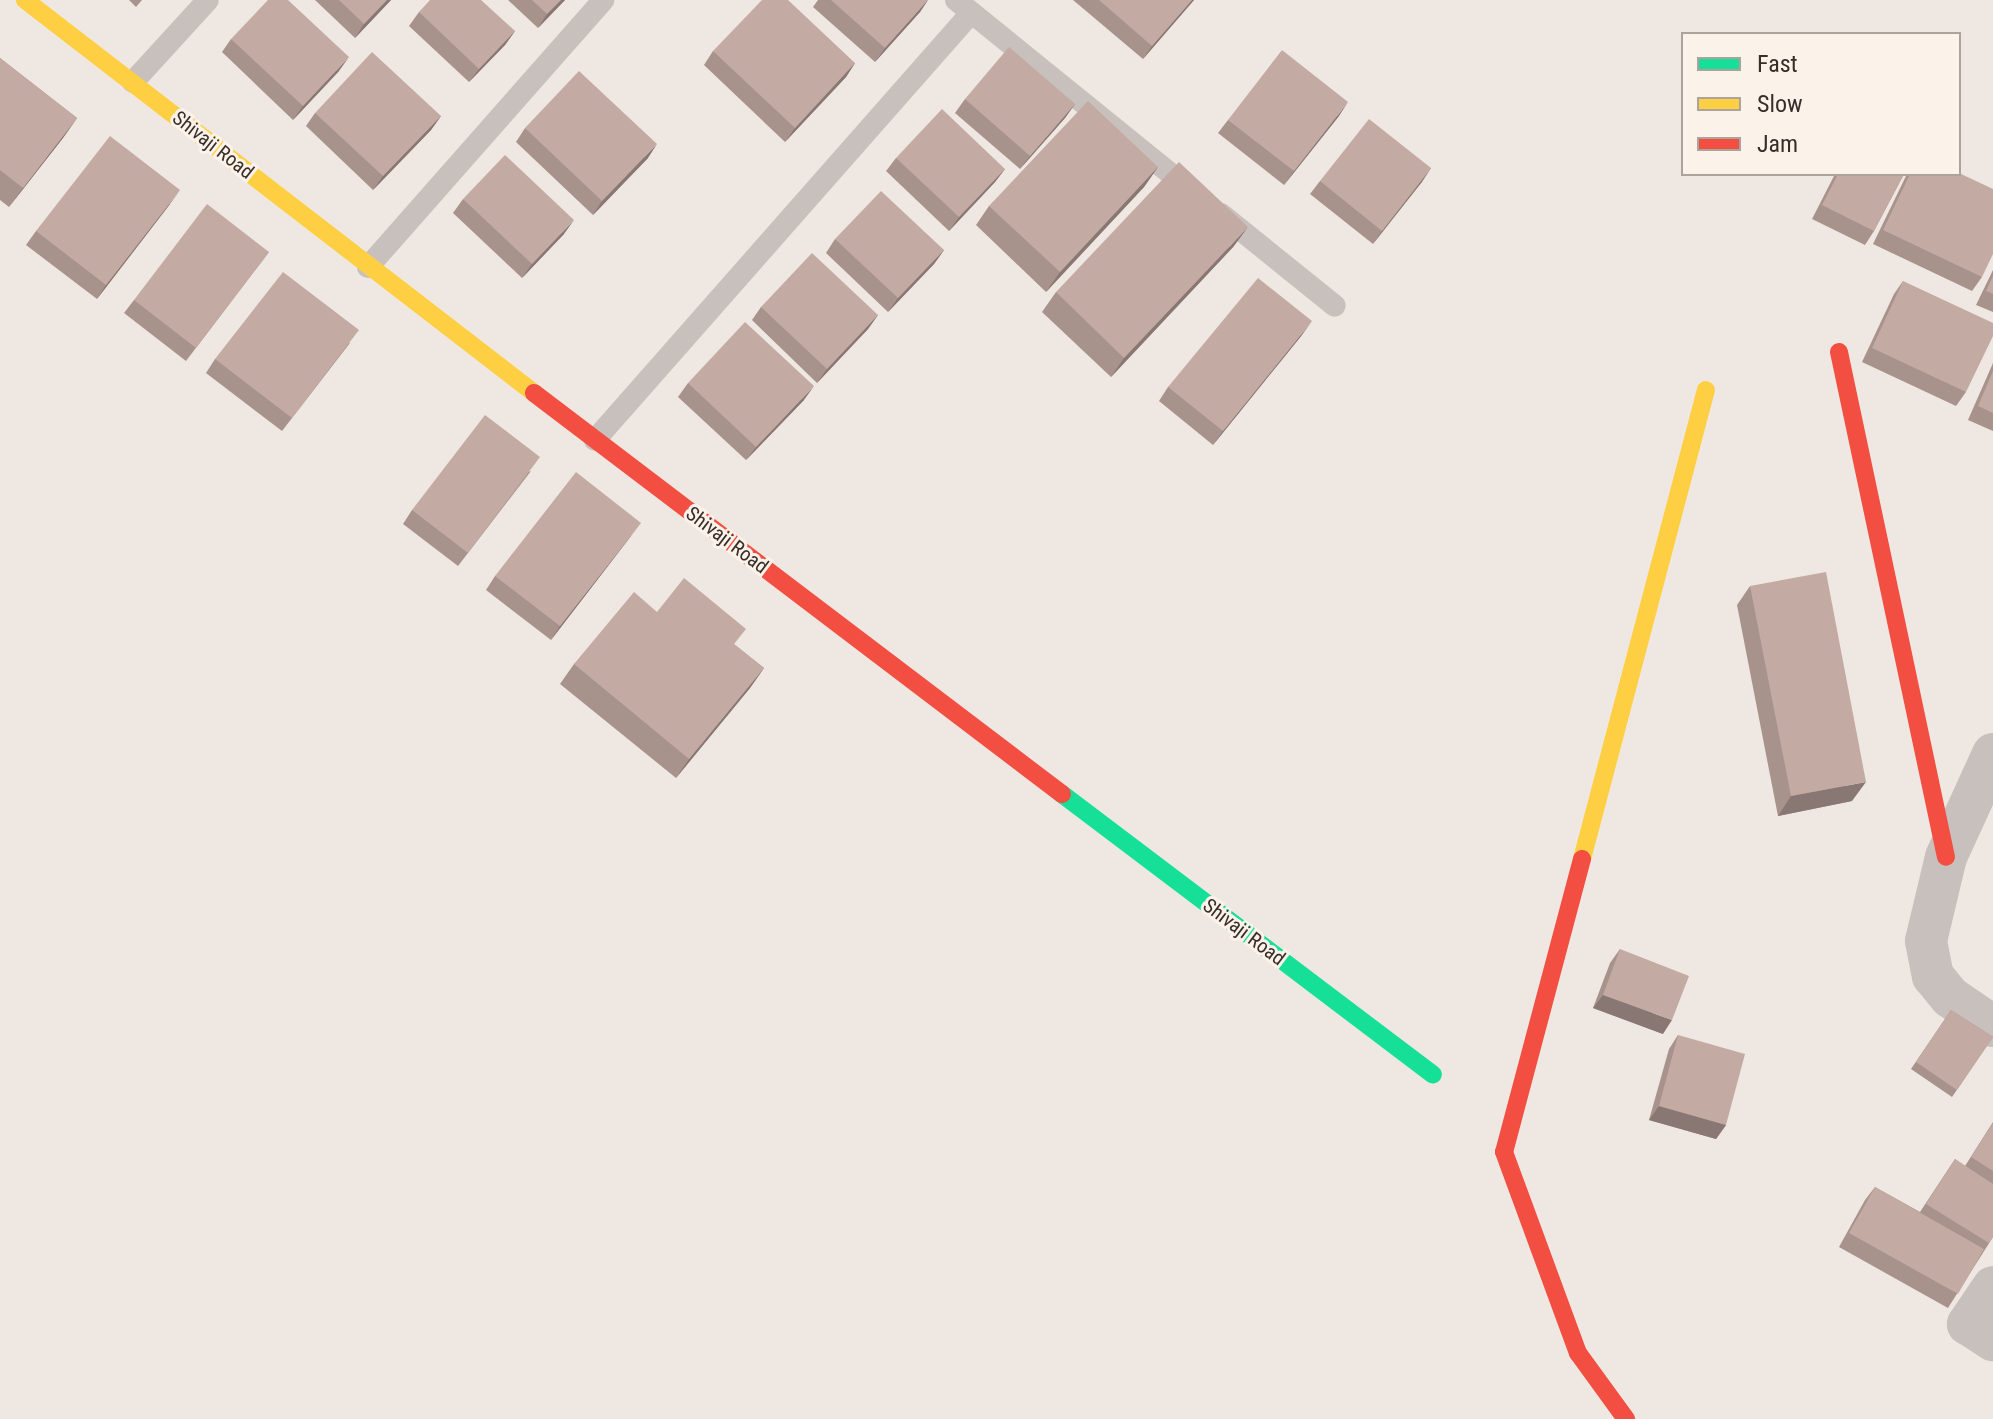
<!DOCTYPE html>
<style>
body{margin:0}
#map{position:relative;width:1993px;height:1419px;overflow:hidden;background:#efe8e2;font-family:"Roboto Condensed",sans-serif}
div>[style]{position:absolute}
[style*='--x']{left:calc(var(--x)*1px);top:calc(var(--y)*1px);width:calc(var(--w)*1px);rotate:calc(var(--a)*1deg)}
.lane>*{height:22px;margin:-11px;padding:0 11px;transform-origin:11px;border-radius:11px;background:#c8c0bc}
.street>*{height:42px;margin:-21px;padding:0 21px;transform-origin:21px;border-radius:21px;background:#c8c0bc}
.fast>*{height:18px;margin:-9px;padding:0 9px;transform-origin:9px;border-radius:9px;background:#16e098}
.slow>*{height:18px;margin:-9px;padding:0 9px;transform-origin:9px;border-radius:9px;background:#ffcf43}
.jam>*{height:18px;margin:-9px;padding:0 9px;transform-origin:9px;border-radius:9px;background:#f24e42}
.wall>*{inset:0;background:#a8928c}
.shaded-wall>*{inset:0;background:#887772}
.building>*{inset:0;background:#c3aaa3}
span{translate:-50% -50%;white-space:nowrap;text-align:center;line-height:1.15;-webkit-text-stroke:6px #fbf2ea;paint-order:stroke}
.street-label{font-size:20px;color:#392d29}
.legend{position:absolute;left:1681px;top:32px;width:280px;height:144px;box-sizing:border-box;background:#fbf2ea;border:2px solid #ada39d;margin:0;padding:10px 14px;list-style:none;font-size:24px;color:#392d29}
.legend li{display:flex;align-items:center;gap:16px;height:40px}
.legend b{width:40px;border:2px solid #ada39d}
</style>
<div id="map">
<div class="lane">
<i style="--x:956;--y:0;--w:302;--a:39"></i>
<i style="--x:133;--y:82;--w:111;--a:-47.6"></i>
<i style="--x:1221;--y:214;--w:146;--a:38.9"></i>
<i style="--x:368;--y:267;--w:356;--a:-48.6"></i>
<i style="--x:595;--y:440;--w:569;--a:-48.63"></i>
</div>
<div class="street">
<i style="--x:1993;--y:754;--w:113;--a:114.5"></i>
<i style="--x:1946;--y:857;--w:86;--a:103.4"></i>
<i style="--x:1926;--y:941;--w:36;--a:79"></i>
<i style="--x:1933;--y:976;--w:27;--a:51"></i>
<i style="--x:1950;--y:997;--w:52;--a:34"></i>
<i style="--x:1993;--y:1287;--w:45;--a:124"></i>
<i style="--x:1968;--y:1324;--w:30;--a:33"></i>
</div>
<div class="fast">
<i style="--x:1062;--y:794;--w:465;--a:37.1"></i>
</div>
<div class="slow">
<i style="--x:25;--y:0;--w:643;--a:37.67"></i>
<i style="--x:1582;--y:859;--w:485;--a:-75.2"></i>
</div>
<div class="jam">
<i style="--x:1839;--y:352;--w:516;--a:78.04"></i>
<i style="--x:534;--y:393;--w:663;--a:37.22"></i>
<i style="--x:1582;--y:859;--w:303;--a:104.9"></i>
<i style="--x:1504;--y:1152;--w:214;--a:69.8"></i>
<i style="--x:1578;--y:1353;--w:82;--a:54"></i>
</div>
<div class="wall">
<i style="clip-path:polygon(129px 0,142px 0,136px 7px)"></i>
<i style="clip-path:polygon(315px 0,391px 0,355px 38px)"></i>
<i style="clip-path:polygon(508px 0,565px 0,538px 28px)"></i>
<i style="clip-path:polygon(818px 0,928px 0,920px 12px,875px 62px,813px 7px)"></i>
<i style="clip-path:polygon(1073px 0,1194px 0,1143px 59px)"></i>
<i style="clip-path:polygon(419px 12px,515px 31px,505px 45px,469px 82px,409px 26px)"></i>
<i style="clip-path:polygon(231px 39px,339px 71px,293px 120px,222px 52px)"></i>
<i style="clip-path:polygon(713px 51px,855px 63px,846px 77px,785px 142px,704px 65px)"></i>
<i style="clip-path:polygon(0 58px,77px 118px,63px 138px,9px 207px,0 200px)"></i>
<i style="clip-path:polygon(965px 99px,1075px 104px,1065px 118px,1020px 169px,955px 113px)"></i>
<i style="clip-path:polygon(315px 113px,441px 116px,431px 130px,373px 190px,306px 126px)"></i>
<i style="clip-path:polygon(1339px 116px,1284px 185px,1218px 133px,1228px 120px)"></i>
<i style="clip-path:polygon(525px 128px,648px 158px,593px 215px,516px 142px)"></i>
<i style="clip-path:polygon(896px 158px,1005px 169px,995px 182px,949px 231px,886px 171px)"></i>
<i style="clip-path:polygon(1158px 167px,1144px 187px,1046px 292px,976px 225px,989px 206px)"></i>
<i style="clip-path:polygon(1431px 168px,1373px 244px,1310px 194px,1320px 181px)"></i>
<i style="clip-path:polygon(1835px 174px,1904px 174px,1874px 231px,1865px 245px,1812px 219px)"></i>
<i style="clip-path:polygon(1907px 174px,1959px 174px,1982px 277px,1972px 291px,1873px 244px)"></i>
<i style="clip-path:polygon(463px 199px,564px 234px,522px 278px,453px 213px)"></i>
<i style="clip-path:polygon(170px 204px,97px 299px,26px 245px,36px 231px)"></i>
<i style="clip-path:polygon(835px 239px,944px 250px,934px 264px,888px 312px,826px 253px)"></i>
<i style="clip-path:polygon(1234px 246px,1111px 377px,1042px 312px,1056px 292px)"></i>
<i style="clip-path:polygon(269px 252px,186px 361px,124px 313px,134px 300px)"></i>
<i style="clip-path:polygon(1993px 270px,1993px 312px,1976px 305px)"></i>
<i style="clip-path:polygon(1903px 281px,1966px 392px,1956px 406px,1862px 362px,1894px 294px)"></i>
<i style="clip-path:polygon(761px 307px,878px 315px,868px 329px,817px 383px,752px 320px)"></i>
<i style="clip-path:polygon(1302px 335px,1213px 445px,1159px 401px,1168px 387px)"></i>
<i style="clip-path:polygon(350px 343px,282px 431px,206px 373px,215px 359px)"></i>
<i style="clip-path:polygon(1993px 363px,1993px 431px,1968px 420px)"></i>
<i style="clip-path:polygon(688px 383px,804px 400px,746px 460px,678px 397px)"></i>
<i style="clip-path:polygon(531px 471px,458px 566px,403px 524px,412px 510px)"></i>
<i style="clip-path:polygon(631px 536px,551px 640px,486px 590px,495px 576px)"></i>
<i style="clip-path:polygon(1750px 586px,1852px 801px,1778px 816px,1737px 605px)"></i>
<i style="clip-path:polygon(657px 612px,735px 645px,764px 668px,750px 688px,676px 778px,560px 684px,574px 664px)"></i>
<i style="clip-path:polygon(1620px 949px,1663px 1034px,1593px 1008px,1610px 963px)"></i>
<i style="clip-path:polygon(1951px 1010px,1993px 1037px,1952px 1097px,1911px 1069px)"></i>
<i style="clip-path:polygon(1678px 1035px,1726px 1125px,1716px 1139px,1649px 1120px,1669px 1049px)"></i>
<i style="clip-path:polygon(1993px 1122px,1993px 1237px,1948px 1308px,1839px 1247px,1865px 1200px,1875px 1187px,1920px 1212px,1955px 1159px,1965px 1166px)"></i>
</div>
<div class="shaded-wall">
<i style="clip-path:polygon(387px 0,391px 0,355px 38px,364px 24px)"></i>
<i style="clip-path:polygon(561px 0,565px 0,538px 28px,547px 14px)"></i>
<i style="clip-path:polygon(928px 0,920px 12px,875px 62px,885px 48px)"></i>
<i style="clip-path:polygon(1192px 0,1194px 0,1143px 59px,1152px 46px)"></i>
<i style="clip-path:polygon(515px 31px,505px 45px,469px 82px,479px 69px)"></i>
<i style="clip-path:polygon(349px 57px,339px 71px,293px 120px,303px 106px)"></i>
<i style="clip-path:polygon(855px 63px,846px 77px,785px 142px,795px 128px)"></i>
<i style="clip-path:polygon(1348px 102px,1339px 116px,1284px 185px,1294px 171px)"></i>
<i style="clip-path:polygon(1075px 104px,1065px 118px,1020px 169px,1030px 156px)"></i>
<i style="clip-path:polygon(441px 116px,431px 130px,373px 190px,383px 176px)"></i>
<i style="clip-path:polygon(77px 118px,63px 138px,9px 207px,23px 188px)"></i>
<i style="clip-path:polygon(657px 144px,648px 158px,593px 215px,602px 201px)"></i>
<i style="clip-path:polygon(1158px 167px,1144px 187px,1046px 292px,1060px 272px)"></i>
<i style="clip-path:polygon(1431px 168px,1422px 182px,1373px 244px,1382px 231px)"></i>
<i style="clip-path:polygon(1005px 169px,995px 182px,949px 231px,959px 217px)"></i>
<i style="clip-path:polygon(180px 190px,170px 204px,97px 299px,106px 285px)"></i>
<i style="clip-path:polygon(574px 220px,564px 234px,522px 278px,532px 264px)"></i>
<i style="clip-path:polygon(1248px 227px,1234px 246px,1111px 377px,1124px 358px)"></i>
<i style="clip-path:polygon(944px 250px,934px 264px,888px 312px,898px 298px)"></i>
<i style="clip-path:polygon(878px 315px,868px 329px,817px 383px,827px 369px)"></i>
<i style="clip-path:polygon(1312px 321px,1302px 335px,1213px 445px,1223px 431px)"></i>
<i style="clip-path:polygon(814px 386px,804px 400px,746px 460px,756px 447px)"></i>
<i style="clip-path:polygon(641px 523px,551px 640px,560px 626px)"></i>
<i style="clip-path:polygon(764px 668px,750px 688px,676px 778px,689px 759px)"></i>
<i style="clip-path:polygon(1866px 782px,1852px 801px,1778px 816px,1791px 796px)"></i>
<i style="clip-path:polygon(1603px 995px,1672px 1020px,1663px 1034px,1593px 1008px)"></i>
<i style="clip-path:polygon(1659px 1106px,1726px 1125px,1716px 1139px,1649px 1120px)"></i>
</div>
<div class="building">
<i style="clip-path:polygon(268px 0,288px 0,349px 57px,303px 106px,231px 39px)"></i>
<i style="clip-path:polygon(339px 0,387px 0,364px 24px)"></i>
<i style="clip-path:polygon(430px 0,481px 0,515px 31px,479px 69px,419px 12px)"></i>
<i style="clip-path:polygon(532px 0,561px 0,547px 14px)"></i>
<i style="clip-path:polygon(762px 0,788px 0,855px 63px,795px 128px,713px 51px)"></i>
<i style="clip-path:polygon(831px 0,928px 0,885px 48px)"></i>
<i style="clip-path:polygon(1099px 0,1192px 0,1152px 46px)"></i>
<i style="clip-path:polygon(1009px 47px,1075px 104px,1030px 156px,965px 99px)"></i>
<i style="clip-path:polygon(1282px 50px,1348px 102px,1294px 171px,1228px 120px)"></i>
<i style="clip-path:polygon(372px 52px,441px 116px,383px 176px,315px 113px)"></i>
<i style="clip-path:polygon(0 58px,77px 118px,23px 188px,0 170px)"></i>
<i style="clip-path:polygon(579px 71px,657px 144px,602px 201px,525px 128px)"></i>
<i style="clip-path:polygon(1088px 101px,1158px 167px,1060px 272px,989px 206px)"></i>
<i style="clip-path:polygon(942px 109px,1005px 169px,959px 217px,896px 158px)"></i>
<i style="clip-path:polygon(1369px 119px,1431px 168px,1382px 231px,1320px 181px)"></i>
<i style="clip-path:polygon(110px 136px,180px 190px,106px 285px,36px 231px)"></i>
<i style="clip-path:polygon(505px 155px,574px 220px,532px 264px,463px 199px)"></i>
<i style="clip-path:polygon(1179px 162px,1248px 227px,1124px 358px,1056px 292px)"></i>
<i style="clip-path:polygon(1959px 173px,1993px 189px,1993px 254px,1982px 277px,1883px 230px,1910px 174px,1959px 174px)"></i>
<i style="clip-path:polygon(1838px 174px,1904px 174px,1874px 231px,1822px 205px)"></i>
<i style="clip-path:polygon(881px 191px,944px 250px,898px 298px,835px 239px)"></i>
<i style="clip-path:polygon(207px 204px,269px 252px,196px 348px,134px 300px)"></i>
<i style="clip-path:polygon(812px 253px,878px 315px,827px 369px,761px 307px)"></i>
<i style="clip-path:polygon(283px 272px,359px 330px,292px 418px,215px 359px)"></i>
<i style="clip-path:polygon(1993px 276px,1993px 294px,1986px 291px)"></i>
<i style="clip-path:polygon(1258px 278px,1312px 321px,1223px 431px,1168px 387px)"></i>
<i style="clip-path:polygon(1903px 281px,1993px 323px,1993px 336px,1966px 392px,1872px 348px)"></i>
<i style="clip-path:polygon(745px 322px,814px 386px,756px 447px,688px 383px)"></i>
<i style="clip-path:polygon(1993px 371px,1993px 413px,1978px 406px)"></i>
<i style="clip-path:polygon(485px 415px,540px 457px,468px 553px,412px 510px)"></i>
<i style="clip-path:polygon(576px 472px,641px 523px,560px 626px,495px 576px)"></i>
<i style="clip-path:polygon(1826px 572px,1866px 782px,1791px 796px,1750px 586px)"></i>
<i style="clip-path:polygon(684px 578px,746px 629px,734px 644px,764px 668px,689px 759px,574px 664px,634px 592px,657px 612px)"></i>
<i style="clip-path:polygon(1620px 949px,1689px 976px,1672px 1020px,1603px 995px)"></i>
<i style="clip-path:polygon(1951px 1010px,1993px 1037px,1957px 1090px,1916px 1062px)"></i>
<i style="clip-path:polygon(1678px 1035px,1745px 1054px,1726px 1125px,1659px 1106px)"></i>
<i style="clip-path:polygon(1993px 1123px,1993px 1171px,1971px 1157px)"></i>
<i style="clip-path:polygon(1955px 1159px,1993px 1184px,1993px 1237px,1989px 1243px,1926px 1204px)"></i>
<i style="clip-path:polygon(1875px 1187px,1984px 1249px,1958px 1294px,1849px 1233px)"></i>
</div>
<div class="street-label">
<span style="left:213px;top:145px;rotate:38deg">Shivaji Road</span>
<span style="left:727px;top:540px;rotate:37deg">Shivaji Road</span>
<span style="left:1244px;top:932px;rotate:37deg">Shivaji Road</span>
</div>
<ul class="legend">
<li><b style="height:10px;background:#16e098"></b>Fast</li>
<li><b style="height:10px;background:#ffcf43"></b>Slow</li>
<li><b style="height:10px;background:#f24e42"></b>Jam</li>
</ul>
</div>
